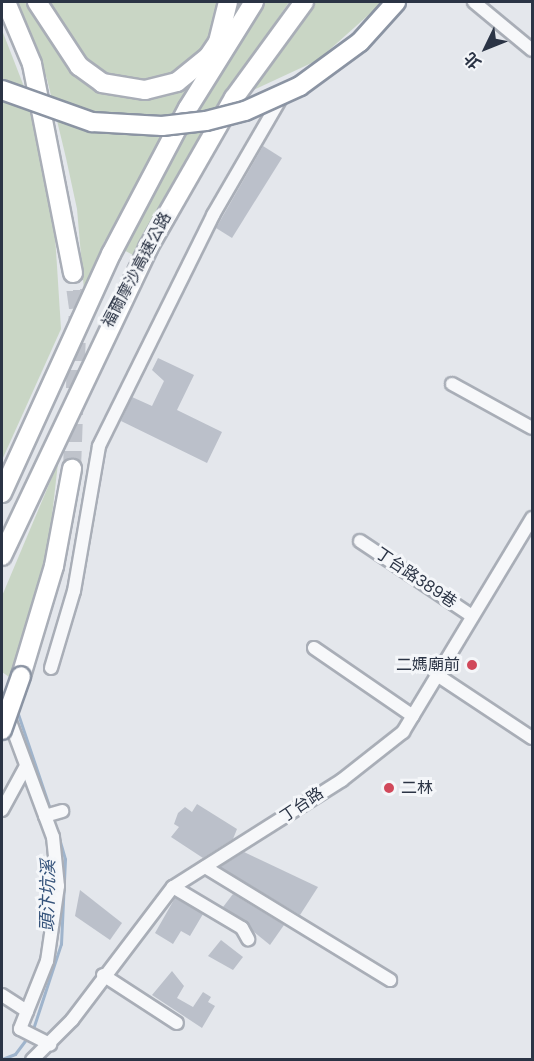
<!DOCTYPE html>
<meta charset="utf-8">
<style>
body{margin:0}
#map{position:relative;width:534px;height:1061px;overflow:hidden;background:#e4e7ec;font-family:Poppins,"Noto Sans TC",sans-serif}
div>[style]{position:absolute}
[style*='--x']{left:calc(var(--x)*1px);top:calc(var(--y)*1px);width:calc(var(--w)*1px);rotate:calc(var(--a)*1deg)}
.green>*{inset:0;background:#c9d6c5}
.stream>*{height:3px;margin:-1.5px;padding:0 1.5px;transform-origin:1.5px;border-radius:1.5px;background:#9fb4cc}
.building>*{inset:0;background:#bbc0ca}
.highway-tunnel>*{height:18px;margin-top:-9px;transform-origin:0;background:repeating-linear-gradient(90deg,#bfc3cb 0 18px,transparent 0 27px)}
.roads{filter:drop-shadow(2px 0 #a9aeb7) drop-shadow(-2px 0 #a9aeb7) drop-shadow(0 2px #a9aeb7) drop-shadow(0 -2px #a9aeb7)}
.minor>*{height:12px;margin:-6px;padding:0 6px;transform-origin:6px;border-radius:6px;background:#f7f8fa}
.highway>*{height:18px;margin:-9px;padding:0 9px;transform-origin:9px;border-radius:9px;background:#fff}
.bridges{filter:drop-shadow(2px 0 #8b94a3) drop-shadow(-2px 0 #8b94a3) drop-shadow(0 2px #8b94a3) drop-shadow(0 -2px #8b94a3)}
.highway-bridge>*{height:18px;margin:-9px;padding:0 9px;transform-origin:9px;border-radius:9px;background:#fff}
.dots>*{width:16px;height:16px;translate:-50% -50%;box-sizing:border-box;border:3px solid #f4f6f9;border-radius:50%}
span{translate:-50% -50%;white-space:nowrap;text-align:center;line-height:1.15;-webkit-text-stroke:6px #f4f6f9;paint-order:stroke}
.street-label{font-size:16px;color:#2b3445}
.poi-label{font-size:16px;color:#2b3445}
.right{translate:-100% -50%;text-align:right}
.left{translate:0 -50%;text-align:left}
.water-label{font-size:18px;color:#34527a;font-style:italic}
.frame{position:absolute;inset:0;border:3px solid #2b3445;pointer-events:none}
.north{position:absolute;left:456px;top:18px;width:60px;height:60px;-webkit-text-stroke:4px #f4f6f9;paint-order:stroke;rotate:227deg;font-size:16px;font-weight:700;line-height:24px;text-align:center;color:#2b3445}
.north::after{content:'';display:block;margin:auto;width:21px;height:27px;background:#2b3445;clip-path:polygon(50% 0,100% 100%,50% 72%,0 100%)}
</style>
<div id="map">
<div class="green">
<i style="clip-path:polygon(17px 2px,289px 2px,201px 133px,133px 255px,105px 240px,84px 290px,77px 209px,66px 158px,47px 79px)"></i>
<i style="clip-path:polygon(315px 2px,383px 2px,318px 60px,247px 93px)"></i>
<i style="clip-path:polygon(2px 30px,35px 115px,55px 235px,61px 329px,2px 460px)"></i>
<i style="clip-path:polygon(58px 463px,47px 560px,12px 679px,2px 672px,2px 596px)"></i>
</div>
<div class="stream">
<i style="--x:16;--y:708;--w:110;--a:71.4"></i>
<i style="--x:32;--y:1032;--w:93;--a:-71.8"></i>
<i style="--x:61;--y:944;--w:85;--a:-87.3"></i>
<i style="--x:65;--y:859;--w:22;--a:-106"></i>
<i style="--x:2;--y:1059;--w:14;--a:-21"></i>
<i style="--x:15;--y:1054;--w:21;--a:-53"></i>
</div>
<div class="building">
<i style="clip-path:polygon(263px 146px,282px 158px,232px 238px,216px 228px)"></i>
<i style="clip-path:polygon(158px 358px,194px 375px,177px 410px,222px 432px,207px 463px,121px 421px,132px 397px,152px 406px,164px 381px,152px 370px)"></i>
<i style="clip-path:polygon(197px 804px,237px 829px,233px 839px,203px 858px,171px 837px,179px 827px,174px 824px,178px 813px,185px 807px,192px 812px)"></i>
<i style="clip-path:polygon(244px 852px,318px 887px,300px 915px,220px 867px)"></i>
<i style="clip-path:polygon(80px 890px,122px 923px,110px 940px,75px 916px)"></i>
<i style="clip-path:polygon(233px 894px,284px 925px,270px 945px,223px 907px)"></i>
<i style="clip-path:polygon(175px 898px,203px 914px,190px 936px,181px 931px,173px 944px,155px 933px)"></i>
<i style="clip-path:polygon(221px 940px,243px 957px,233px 970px,208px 956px)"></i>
<i style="clip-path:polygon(172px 971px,184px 986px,177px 998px,193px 1007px,203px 992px,211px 997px,208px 1002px,215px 1006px,202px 1028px,152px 995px)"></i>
</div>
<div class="highway-tunnel">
<i style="--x:72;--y:469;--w:161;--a:-87.9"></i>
<i style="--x:78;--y:308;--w:35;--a:-98"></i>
</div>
<div class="roads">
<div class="minor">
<i style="--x:474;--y:2;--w:75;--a:39.6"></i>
<i style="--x:452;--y:384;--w:91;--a:28.8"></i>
<i style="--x:360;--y:541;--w:135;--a:33.8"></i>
<i style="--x:314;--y:648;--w:120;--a:34.5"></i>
<i style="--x:51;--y:668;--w:80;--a:-73.4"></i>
<i style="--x:74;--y:591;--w:147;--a:-80.2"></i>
<i style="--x:99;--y:446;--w:258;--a:-63.7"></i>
<i style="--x:213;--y:215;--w:138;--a:-59.9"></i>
<i style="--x:437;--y:675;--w:114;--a:33.6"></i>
<i style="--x:2;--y:700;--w:146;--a:69.6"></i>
<i style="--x:53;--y:837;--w:49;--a:84.2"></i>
<i style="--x:58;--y:886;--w:76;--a:98.3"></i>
<i style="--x:47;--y:961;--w:73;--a:111.7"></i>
<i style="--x:20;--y:1029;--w:34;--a:27"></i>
<i style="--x:2;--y:810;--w:50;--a:-61.4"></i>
<i style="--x:45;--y:816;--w:18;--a:-16"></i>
<i style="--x:205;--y:867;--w:217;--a:31.4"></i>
<i style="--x:173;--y:887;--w:80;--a:30.7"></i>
<i style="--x:242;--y:928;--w:13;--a:61"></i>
<i style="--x:103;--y:975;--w:88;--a:33"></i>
<i style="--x:2;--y:995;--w:30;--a:33"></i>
<i style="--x:32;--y:1060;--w:57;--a:-45"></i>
<i style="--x:72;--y:1020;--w:167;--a:-52.8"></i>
<i style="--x:173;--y:887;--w:200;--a:-32.3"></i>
<i style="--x:342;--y:780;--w:78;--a:-38.2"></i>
<i style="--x:403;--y:732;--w:250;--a:-58.9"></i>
</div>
<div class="highway">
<i style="--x:6;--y:2;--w:67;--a:67.2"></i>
<i style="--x:32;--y:64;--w:213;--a:78.9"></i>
<i style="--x:37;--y:2;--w:77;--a:56.7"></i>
<i style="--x:79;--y:66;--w:29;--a:36"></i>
<i style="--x:102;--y:83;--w:44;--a:9.2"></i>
<i style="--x:145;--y:90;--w:33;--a:-14"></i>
<i style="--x:177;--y:82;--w:40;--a:-39"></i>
<i style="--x:208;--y:57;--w:18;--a:-56"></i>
<i style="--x:218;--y:42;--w:41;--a:-76"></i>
<i style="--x:2;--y:493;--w:263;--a:-65.5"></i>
<i style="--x:111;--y:254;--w:165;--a:-62.2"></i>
<i style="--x:188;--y:108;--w:125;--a:-58.1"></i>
<i style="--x:2;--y:556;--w:341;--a:-64.6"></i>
<i style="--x:148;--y:248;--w:173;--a:-60.2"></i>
<i style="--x:234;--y:98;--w:119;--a:-53.9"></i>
<i style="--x:21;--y:676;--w:115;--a:-73.3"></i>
<i style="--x:54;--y:566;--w:99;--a:-79.5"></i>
</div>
</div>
<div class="bridges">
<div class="highway-bridge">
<i style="--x:2;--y:90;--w:96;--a:19.6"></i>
<i style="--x:92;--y:122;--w:70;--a:3.3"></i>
<i style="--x:162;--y:126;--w:44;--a:-6.5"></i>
<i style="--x:206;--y:121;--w:40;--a:-14.4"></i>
<i style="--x:245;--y:111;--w:60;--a:-24.4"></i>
<i style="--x:300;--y:86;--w:74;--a:-36.3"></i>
<i style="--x:360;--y:42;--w:54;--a:-48"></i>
<i style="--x:2;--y:730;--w:57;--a:-70.6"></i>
</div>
</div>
<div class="dots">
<i style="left:472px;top:665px;background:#d1495b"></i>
<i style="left:389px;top:788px;background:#d1495b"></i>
</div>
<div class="street-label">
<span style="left:137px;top:270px;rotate:-62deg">福爾摩沙高速公路</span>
<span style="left:416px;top:578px;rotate:34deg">丁台路389巷</span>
<span style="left:302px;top:805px;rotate:-34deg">丁台路</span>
</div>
<div class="poi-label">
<span class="right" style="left:460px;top:665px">二媽廟前</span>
<span class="left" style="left:401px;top:788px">二林</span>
</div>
<div class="water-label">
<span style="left:48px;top:896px;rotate:-89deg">頭汴坑溪</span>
</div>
<div class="frame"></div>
<div class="north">北</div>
</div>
